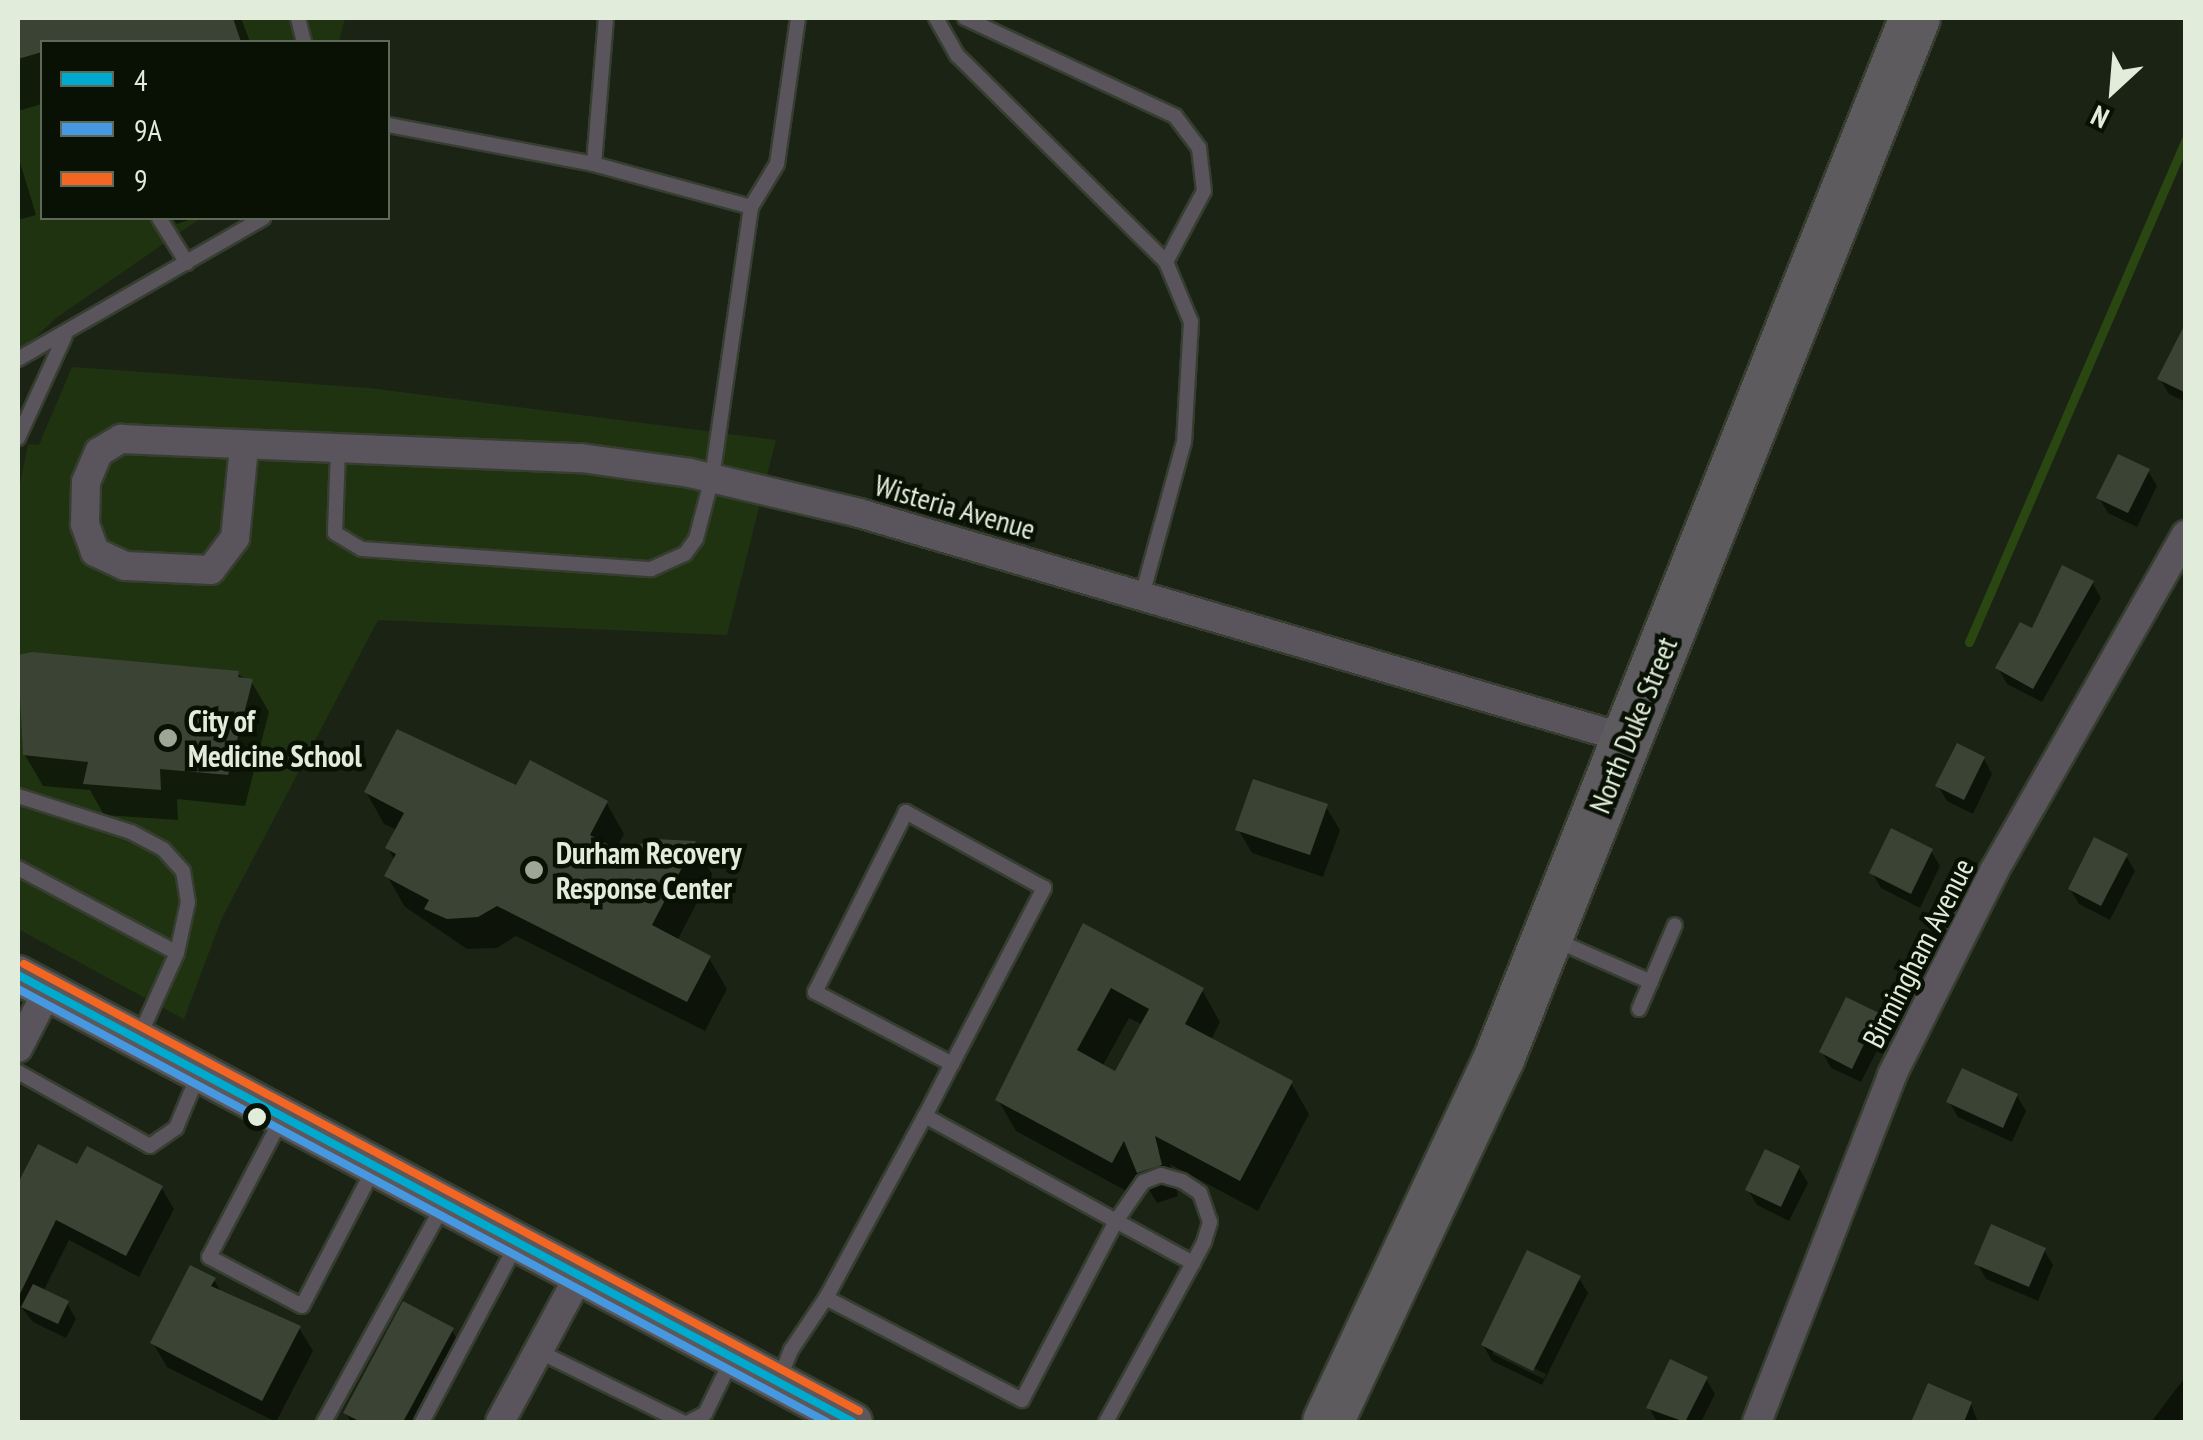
<!DOCTYPE html>
<style>
body{margin:0}
#map{position:relative;width:2203px;height:1440px;overflow:hidden;background:#1b2414;font-family:"PT Sans Narrow",sans-serif}
div>[style]{position:absolute}
[style*='--x']{left:calc(var(--x)*1px);top:calc(var(--y)*1px);width:calc(var(--w)*1px);rotate:calc(var(--a)*1deg)}
.built>*{inset:0;background:#1f3311}
.shadow>*{inset:0;background:#0007}
.stream>*{height:9px;margin:-4.5px;padding:0 4.5px;transform-origin:4.5px;border-radius:4.5px;background:#2a4712}
.building>*{inset:0;background:#3a4334}
.roads{filter:drop-shadow(2px 0 #373e31) drop-shadow(-2px 0 #373e31) drop-shadow(0 2px #373e31) drop-shadow(0 -2px #373e31)}
.lane>*{height:14px;margin:-7px;padding:0 7px;transform-origin:7px;border-radius:7px;background:#5a555c}
.street>*{height:28px;margin:-14px;padding:0 14px;transform-origin:14px;border-radius:14px;background:#5a555c}
.secondary>*{height:38px;margin:-19px;padding:0 19px;transform-origin:19px;border-radius:19px;background:#5b575b}
.highway>*{height:50px;margin:-25px;padding:0 25px;transform-origin:25px;border-radius:25px;background:#5e5b5f}
.bus-1>*{height:8px;margin:-4px;padding:0 4px;transform-origin:4px;border-radius:4px;background:#00a9ce}
.bus-2>*{height:8px;margin:-4px;padding:0 4px;transform-origin:4px;border-radius:4px;background:#4699e1}
.bus-3>*{height:8px;margin:-4px;padding:0 4px;transform-origin:4px;border-radius:4px;background:#f26522}
.dots>*{width:28px;height:28px;translate:-50% -50%;box-sizing:border-box;border:5px solid #091105;border-radius:50%}
span{translate:-50% -50%;white-space:nowrap;text-align:center;line-height:1.15;-webkit-text-stroke:9px #091105;paint-order:stroke}
.street-label{font-size:30px;color:#e1edda}
.poi-label{font-size:30px;color:#e1edda;font-weight:700}
.left{translate:0 -50%;text-align:left}
.frame{position:absolute;inset:0;border:20px solid #e1edda;pointer-events:none}
.legend{position:absolute;left:40px;top:40px;width:350px;height:180px;box-sizing:border-box;background:#091105;border:2px solid #5f695a;margin:0;padding:12px 18px;list-style:none;font-size:30px;color:#e1edda}
.legend li{display:flex;align-items:center;gap:20px;height:50px}
.legend b{width:50px;border:2px solid #5f695a}
.north{position:absolute;left:2063px;top:40px;width:100px;height:100px;-webkit-text-stroke:8px #091105;paint-order:stroke;rotate:206deg;font-size:28px;font-weight:700;line-height:40px;text-align:center;color:#e1edda}
.north::after{content:'';display:block;margin:auto;width:35px;height:45px;background:#e1edda;clip-path:polygon(50% 0,100% 100%,50% 72%,0 100%)}
</style>
<div id="map">
<div class="built">
<i style="clip-path:polygon(18px 18px,345px 18px,339px 42px,42px 42px,42px 218px,201px 218px,56px 318px,18px 354px)"></i>
<i style="clip-path:polygon(72px 367px,369px 388px,776px 440px,727px 635px,378px 620px,221px 920px,184px 1019px,18px 929px,18px 494px,28px 444px,39px 445px)"></i>
</div>
<div class="shadow">
<i style="clip-path:polygon(18px 18px,241px 18px,250px 42px,42px 42px,42px 104px,18px 111px)"></i>
<i style="clip-path:polygon(18px 156px,36px 215px,18px 220px)"></i>
<i style="clip-path:polygon(172px 218px,194px 218px,177px 224px)"></i>
<i style="clip-path:polygon(2186px 330px,2186px 402px,2169px 394px,2160px 379px)"></i>
<i style="clip-path:polygon(2148px 471px,2157px 486px,2137px 527px,2108px 513px,2099px 498px)"></i>
<i style="clip-path:polygon(2092px 582px,2101px 598px,2042px 702px,2007px 684px,1998px 668px)"></i>
<i style="clip-path:polygon(18px 657px,237px 674px,251px 681px,269px 712px,245px 806px,177px 799px,178px 820px,104px 815px,90px 790px,43px 786px,25px 755px)"></i>
<i style="clip-path:polygon(1984px 759px,1992px 774px,1973px 814px,1947px 801px,1938px 786px)"></i>
<i style="clip-path:polygon(517px 788px,606px 802px,624px 834px,615px 851px,620px 854px,655px 842px,695px 844px,712px 874px,677px 941px,709px 958px,727px 989px,705px 1031px,516px 936px,497px 948px,467px 949px,405px 907px,387px 876px,395px 861px,388px 848px,397px 830px,384px 824px,366px 792px)"></i>
<i style="clip-path:polygon(1326px 807px,1340px 830px,1323px 877px,1252px 853px,1238px 829px)"></i>
<i style="clip-path:polygon(1931px 851px,1940px 866px,1920px 908px,1881px 888px,1872px 873px)"></i>
<i style="clip-path:polygon(2126px 856px,2135px 871px,2110px 920px,2079px 904px,2070px 889px)"></i>
<i style="clip-path:polygon(evenodd,1084px 927px,1202px 990px,1220px 1022px,1211px 1040px,1291px 1083px,1309px 1114px,1258px 1211px,1170px 1164px,1178px 1196px,1157px 1203px,1140px 1174px,1130px 1193px,1016px 1131px,998px 1100px,1084px 927px,1129px 1018px,1143px 1025px,1116px 1075px,1102px 1067px,1129px 1018px)"></i>
<i style="clip-path:polygon(1878px 1015px,1887px 1031px,1861px 1082px,1831px 1068px,1822px 1052px)"></i>
<i style="clip-path:polygon(2017px 1096px,2026px 1111px,2012px 1142px,1958px 1117px,1949px 1102px)"></i>
<i style="clip-path:polygon(39px 1147px,78px 1167px,161px 1187px,174px 1209px,139px 1277px,69px 1240px,43px 1292px,67px 1303px,76px 1319px,66px 1338px,33px 1322px,18px 1303px,18px 1189px)"></i>
<i style="clip-path:polygon(1799px 1168px,1808px 1183px,1789px 1221px,1757px 1205px,1748px 1190px)"></i>
<i style="clip-path:polygon(2044px 1250px,2053px 1265px,2038px 1301px,1986px 1279px,1977px 1263px)"></i>
<i style="clip-path:polygon(evenodd,1579px 1278px,1588px 1293px,1542px 1385px,1492px 1361px,1483px 1345px,1579px 1278px,1493px 1349px,1546px 1374px,1544px 1379px,1493px 1354px,1493px 1349px)"></i>
<i style="clip-path:polygon(214px 1280px,223px 1295px,299px 1328px,313px 1351px,276px 1422px,167px 1367px,153px 1343px)"></i>
<i style="clip-path:polygon(452px 1330px,465px 1354px,428px 1422px,351px 1422px,346px 1413px)"></i>
<i style="clip-path:polygon(2186px 1376px,2186px 1422px,2151px 1422px)"></i>
<i style="clip-path:polygon(1706px 1379px,1715px 1394px,1701px 1422px,1657px 1422px,1649px 1408px)"></i>
<i style="clip-path:polygon(1929px 1386px,1971px 1404px,1978px 1422px,1912px 1422px)"></i>
</div>
<div class="stream">
<i style="--x:1969;--y:642;--w:548;--a:-66.66"></i>
</div>
<div class="building">
<i style="clip-path:polygon(18px 18px,233px 18px,241px 42px,42px 42px,42px 52px,18px 59px)"></i>
<i style="clip-path:polygon(2186px 322px,2186px 393px,2157px 379px)"></i>
<i style="clip-path:polygon(2118px 454px,2150px 469px,2128px 513px,2096px 498px)"></i>
<i style="clip-path:polygon(2062px 565px,2094px 581px,2033px 689px,1995px 668px,2020px 622px,2032px 628px)"></i>
<i style="clip-path:polygon(32px 652px,239px 671px,238px 677px,253px 679px,228px 775px,160px 769px,161px 790px,83px 784px,88px 762px,23px 755px,18px 655px)"></i>
<i style="clip-path:polygon(397px 729px,516px 785px,530px 760px,608px 801px,590px 835px,620px 851px,655px 839px,696px 841px,652px 925px,711px 956px,687px 1002px,497px 906px,478px 917px,447px 919px,424px 909px,429px 900px,384px 876px,396px 854px,385px 848px,404px 813px,364px 792px)"></i>
<i style="clip-path:polygon(1957px 743px,1985px 757px,1964px 800px,1935px 786px)"></i>
<i style="clip-path:polygon(1253px 779px,1328px 804px,1310px 855px,1235px 830px)"></i>
<i style="clip-path:polygon(1891px 828px,1933px 849px,1911px 894px,1869px 873px)"></i>
<i style="clip-path:polygon(2094px 837px,2128px 854px,2101px 906px,2068px 889px)"></i>
<i style="clip-path:polygon(evenodd,1083px 923px,1204px 988px,1185px 1024px,1293px 1081px,1240px 1181px,1155px 1136px,1162px 1165px,1137px 1173px,1124px 1141px,1112px 1163px,995px 1100px,1083px 923px,1111px 988px,1149px 1009px,1115px 1071px,1077px 1050px,1111px 988px)"></i>
<i style="clip-path:polygon(1846px 997px,1879px 1013px,1852px 1069px,1819px 1052px)"></i>
<i style="clip-path:polygon(1962px 1068px,2018px 1094px,2003px 1128px,1946px 1102px)"></i>
<i style="clip-path:polygon(38px 1144px,77px 1164px,87px 1146px,163px 1186px,126px 1256px,56px 1220px,18px 1298px,18px 1183px)"></i>
<i style="clip-path:polygon(1765px 1149px,1800px 1166px,1781px 1207px,1745px 1190px)"></i>
<i style="clip-path:polygon(1991px 1224px,2046px 1248px,2029px 1287px,1974px 1264px)"></i>
<i style="clip-path:polygon(1527px 1250px,1581px 1276px,1533px 1371px,1481px 1345px)"></i>
<i style="clip-path:polygon(190px 1265px,216px 1278px,211px 1286px,301px 1326px,262px 1401px,150px 1343px)"></i>
<i style="clip-path:polygon(33px 1284px,69px 1301px,58px 1324px,21px 1307px)"></i>
<i style="clip-path:polygon(403px 1301px,454px 1328px,403px 1422px,361px 1422px,343px 1413px)"></i>
<i style="clip-path:polygon(1670px 1359px,1708px 1377px,1685px 1422px,1646px 1408px)"></i>
<i style="clip-path:polygon(1928px 1383px,1972px 1402px,1964px 1422px,1911px 1422px)"></i>
</div>
<div class="roads">
<div class="lane">
<i style="--x:298;--y:18;--w:25;--a:76"></i>
<i style="--x:936;--y:18;--w:43;--a:60.4"></i>
<i style="--x:957;--y:55;--w:294;--a:44.7"></i>
<i style="--x:1166;--y:262;--w:65;--a:67.4"></i>
<i style="--x:1191;--y:322;--w:120;--a:93.3"></i>
<i style="--x:1184;--y:442;--w:160;--a:105.3"></i>
<i style="--x:965;--y:18;--w:232;--a:25"></i>
<i style="--x:1175;--y:116;--w:40;--a:53"></i>
<i style="--x:1199;--y:148;--w:43;--a:83.4"></i>
<i style="--x:1204;--y:191;--w:81;--a:118.2"></i>
<i style="--x:388;--y:125;--w:210;--a:10.7"></i>
<i style="--x:751;--y:207;--w:50;--a:-58.8"></i>
<i style="--x:777;--y:164;--w:148;--a:-81.8"></i>
<i style="--x:159;--y:218;--w:53;--a:58.1"></i>
<i style="--x:18;--y:359;--w:283;--a:-29.9"></i>
<i style="--x:18;--y:438;--w:112;--a:-65.3"></i>
<i style="--x:338;--y:450;--w:83;--a:92.1"></i>
<i style="--x:335;--y:533;--w:31;--a:31"></i>
<i style="--x:362;--y:549;--w:290;--a:4"></i>
<i style="--x:651;--y:569;--w:37;--a:-24"></i>
<i style="--x:685;--y:554;--w:19;--a:-54"></i>
<i style="--x:696;--y:539;--w:63;--a:-75.3"></i>
<i style="--x:712;--y:478;--w:274;--a:-81.8"></i>
<i style="--x:751;--y:207;--w:163;--a:-164.7"></i>
<i style="--x:594;--y:164;--w:146;--a:-85.3"></i>
<i style="--x:18;--y:796;--w:119;--a:17.7"></i>
<i style="--x:131;--y:832;--w:36;--a:28"></i>
<i style="--x:163;--y:849;--w:30;--a:48"></i>
<i style="--x:183;--y:871;--w:31;--a:81"></i>
<i style="--x:188;--y:902;--w:52;--a:102.2"></i>
<i style="--x:177;--y:953;--w:94;--a:114.4"></i>
<i style="--x:18;--y:868;--w:180;--a:28.1"></i>
<i style="--x:1553;--y:939;--w:107;--a:23.7"></i>
<i style="--x:1639;--y:1009;--w:91;--a:-66.8"></i>
<i style="--x:18;--y:1072;--w:151;--a:29.3"></i>
<i style="--x:150;--y:1146;--w:32;--a:-35"></i>
<i style="--x:176;--y:1128;--w:60;--a:-67.3"></i>
<i style="--x:282;--y:1118;--w:157;--a:117.7"></i>
<i style="--x:209;--y:1257;--w:105;--a:27.8"></i>
<i style="--x:302;--y:1306;--w:156;--a:-62.4"></i>
<i style="--x:826;--y:1298;--w:221;--a:27.5"></i>
<i style="--x:1022;--y:1400;--w:202;--a:-62.3"></i>
<i style="--x:1116;--y:1221;--w:218;--a:-151.2"></i>
<i style="--x:538;--y:1351;--w:161;--a:26.2"></i>
<i style="--x:778;--y:1382;--w:35;--a:-68"></i>
<i style="--x:791;--y:1350;--w:63;--a:-56.1"></i>
<i style="--x:826;--y:1298;--w:207;--a:-61.5"></i>
<i style="--x:925;--y:1116;--w:59;--a:-62.6"></i>
<i style="--x:952;--y:1064;--w:199;--a:-62.4"></i>
<i style="--x:1044;--y:888;--w:158;--a:-151.2"></i>
<i style="--x:906;--y:812;--w:202;--a:116.8"></i>
<i style="--x:815;--y:992;--w:155;--a:27.7"></i>
<i style="--x:324;--y:1422;--w:249;--a:-61.2"></i>
<i style="--x:422;--y:1422;--w:203;--a:-62"></i>
<i style="--x:689;--y:1422;--w:18;--a:-27"></i>
<i style="--x:705;--y:1414;--w:61;--a:-63.9"></i>
<i style="--x:1106;--y:1422;--w:181;--a:-61.3"></i>
<i style="--x:1193;--y:1263;--w:24;--a:-62"></i>
<i style="--x:1204;--y:1242;--w:21;--a:-73"></i>
<i style="--x:1210;--y:1222;--w:31;--a:-109"></i>
<i style="--x:1200;--y:1193;--w:22;--a:-146"></i>
<i style="--x:1182;--y:1181;--w:22;--a:-164"></i>
<i style="--x:1161;--y:1175;--w:19;--a:159"></i>
<i style="--x:1143;--y:1182;--w:47;--a:124.7"></i>
<i style="--x:1116;--y:1221;--w:88;--a:28.6"></i>
</div>
<div class="street">
<i style="--x:244;--y:447;--w:91;--a:95.6"></i>
<i style="--x:235;--y:538;--w:40;--a:127"></i>
<i style="--x:211;--y:570;--w:86;--a:-177.3"></i>
<i style="--x:125;--y:566;--w:33;--a:-155"></i>
<i style="--x:95;--y:552;--w:30;--a:-110"></i>
<i style="--x:85;--y:524;--w:42;--a:-88.6"></i>
<i style="--x:86;--y:482;--w:33;--a:-67"></i>
<i style="--x:99;--y:452;--w:26;--a:-31"></i>
<i style="--x:121;--y:439;--w:460;--a:2.4"></i>
<i style="--x:581;--y:458;--w:110;--a:7.8"></i>
<i style="--x:690;--y:473;--w:174;--a:13.3"></i>
<i style="--x:859;--y:513;--w:802;--a:16.38"></i>
<i style="--x:18;--y:1048;--w:63;--a:-62.6"></i>
<i style="--x:500;--y:1422;--w:166;--a:-61.6"></i>
<i style="--x:1757;--y:1422;--w:372;--a:-68.7"></i>
<i style="--x:1892;--y:1075;--w:228;--a:-63.4"></i>
<i style="--x:1994;--y:871;--w:387;--a:-60.3"></i>
</div>
<div class="secondary">
<i style="--x:18;--y:975;--w:947;--a:28.16"></i>
</div>
<div class="highway">
<i style="--x:1328;--y:1422;--w:404;--a:-64.8"></i>
<i style="--x:1500;--y:1056;--w:1118;--a:-68.21"></i>
</div>
</div>
<div class="bus-1">
<i style="--x:18;--y:975;--w:947;--a:28.16"></i>
</div>
<div class="bus-2">
<i style="--x:18;--y:989;--w:918;--a:28.16"></i>
</div>
<div class="bus-3">
<i style="--x:24;--y:964;--w:947;--a:28.16"></i>
</div>
<div class="dots">
<i style="left:168px;top:738px;background:#9ca795"></i>
<i style="left:534px;top:870px;background:#9ca795"></i>
<i style="left:257px;top:1117px;background:#e1edda"></i>
</div>
<div class="street-label">
<span style="left:955px;top:507px;rotate:16deg">Wisteria Avenue</span>
<span style="left:1633px;top:725px;rotate:-68deg">North Duke Street</span>
<span style="left:1918px;top:953px;rotate:-63deg">Birmingham Avenue</span>
</div>
<div class="poi-label">
<span class="left" style="left:188px;top:738px">City of<br>Medicine School</span>
<span class="left" style="left:556px;top:870px">Durham Recovery<br>Response Center</span>
</div>
<div class="frame"></div>
<ul class="legend">
<li><b style="height:12px;background:#00a9ce"></b>4</li>
<li><b style="height:12px;background:#4699e1"></b>9A</li>
<li><b style="height:12px;background:#f26522"></b>9</li>
</ul>
<div class="north">N</div>
</div>
